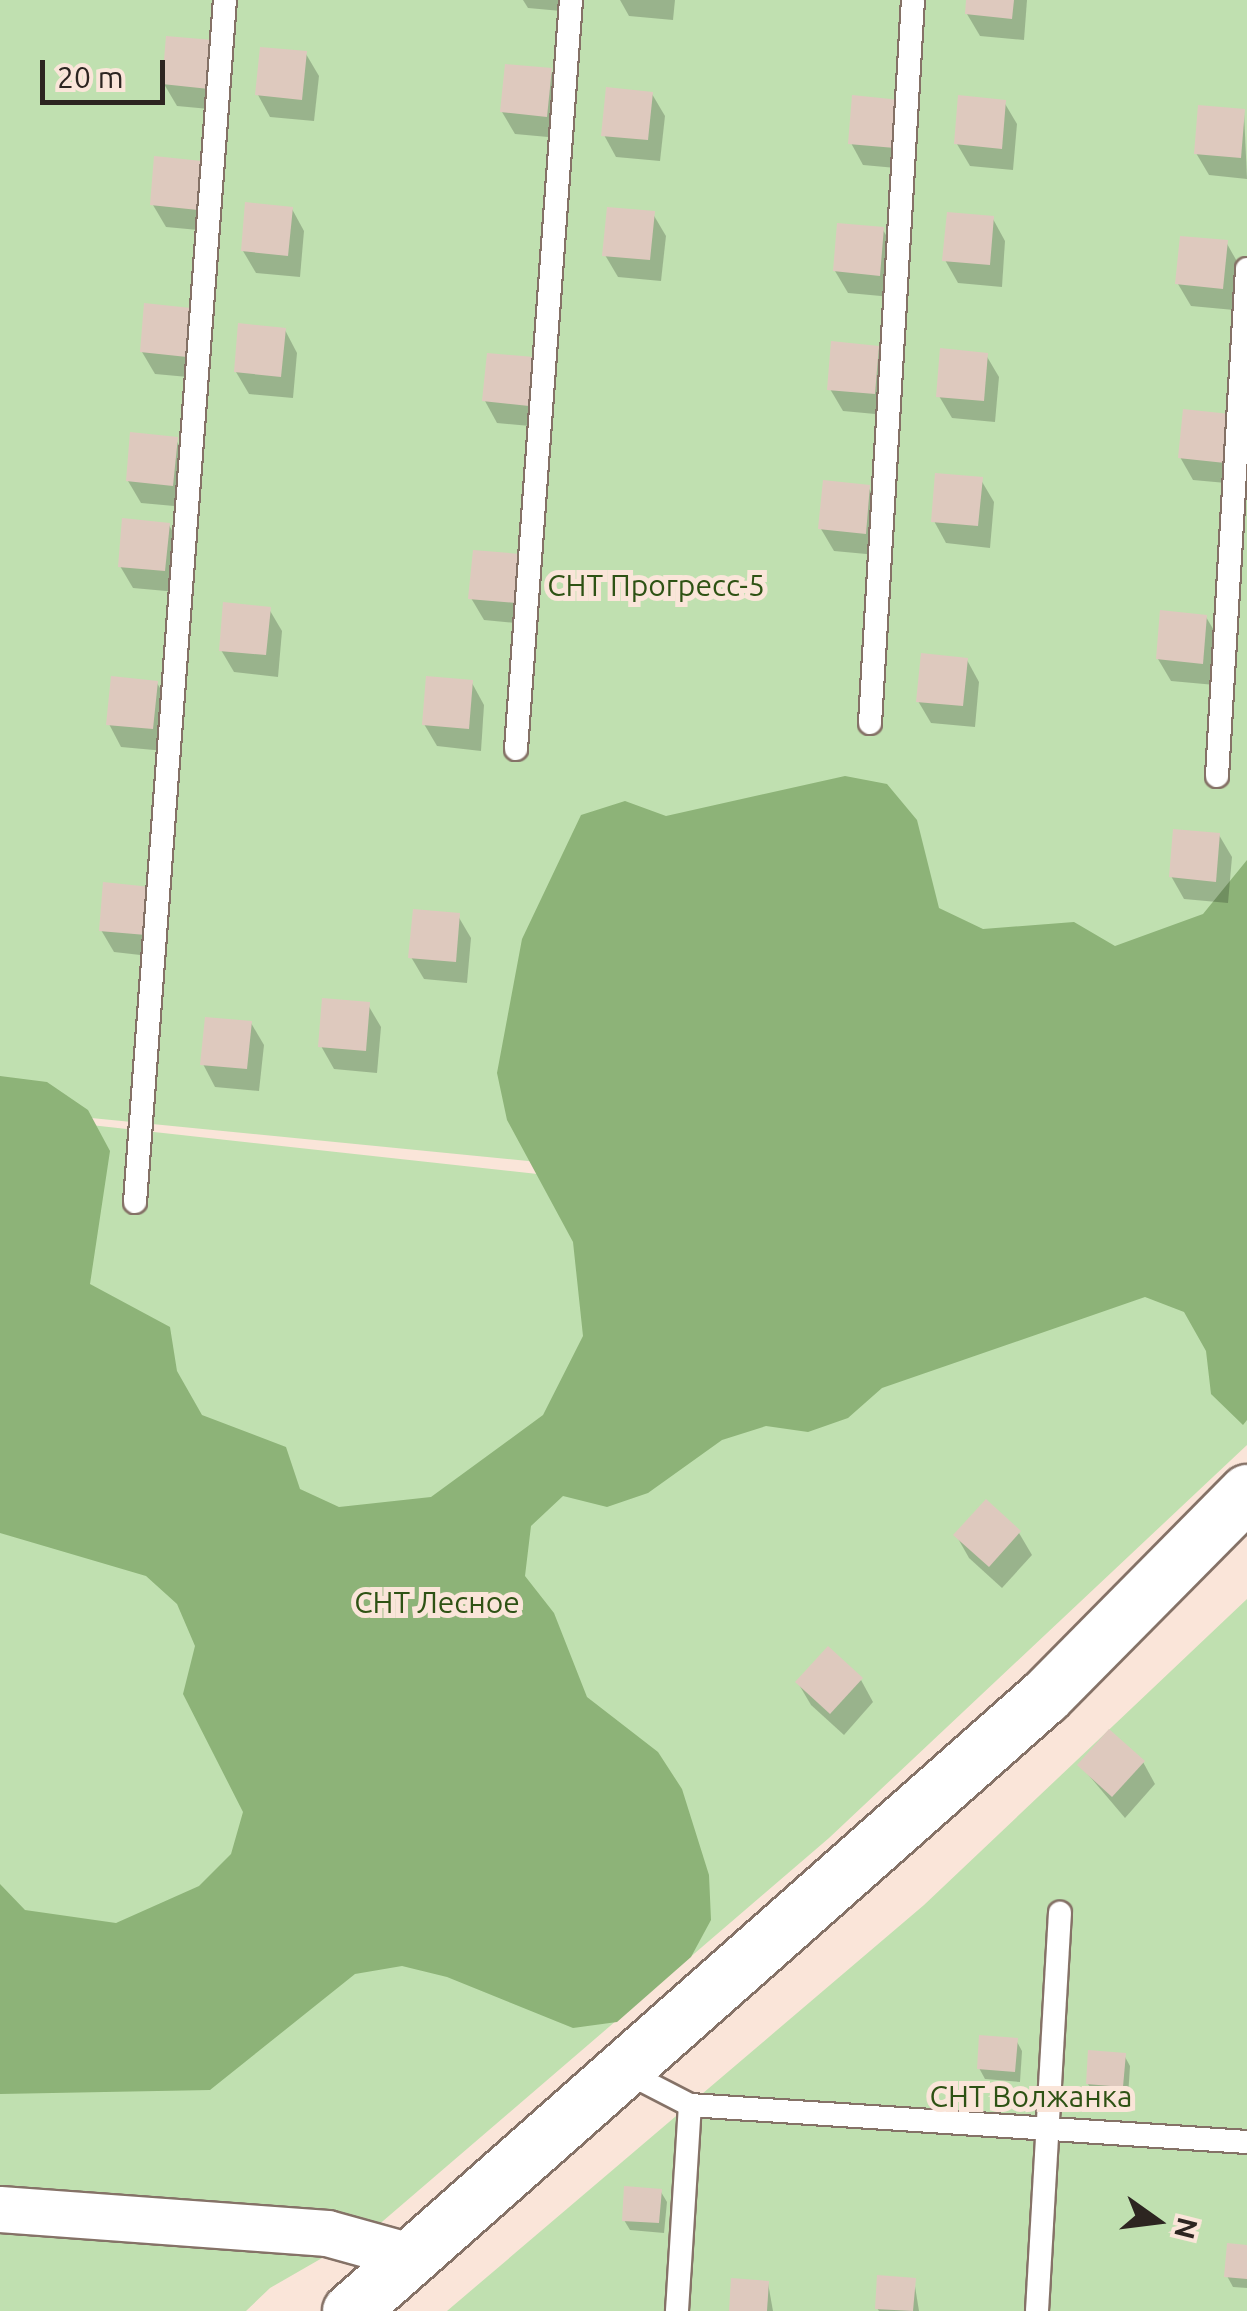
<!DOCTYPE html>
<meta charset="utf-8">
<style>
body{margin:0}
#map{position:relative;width:1247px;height:2311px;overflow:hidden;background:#fae5d9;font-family:Ubuntu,sans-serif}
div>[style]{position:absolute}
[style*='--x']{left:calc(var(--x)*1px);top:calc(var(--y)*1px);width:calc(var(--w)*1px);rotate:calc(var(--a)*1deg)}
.green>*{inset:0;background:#c0e0b0}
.forest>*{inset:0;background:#8db378}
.shadow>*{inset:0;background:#0003}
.building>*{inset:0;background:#dec9be}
.roads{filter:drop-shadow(2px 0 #857267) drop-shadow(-2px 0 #857267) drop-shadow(0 2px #857267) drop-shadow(0 -2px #857267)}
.lane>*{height:22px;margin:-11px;padding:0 11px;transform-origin:11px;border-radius:11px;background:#fff}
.street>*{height:45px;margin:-22.5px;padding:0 22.5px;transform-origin:22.5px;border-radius:22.5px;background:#fff}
.secondary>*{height:55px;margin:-27.5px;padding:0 27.5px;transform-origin:27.5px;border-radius:27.5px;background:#fff}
span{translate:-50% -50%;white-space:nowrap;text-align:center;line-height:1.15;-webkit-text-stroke:10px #fae5d9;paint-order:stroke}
.park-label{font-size:30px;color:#2e5214}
.north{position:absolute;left:1107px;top:2171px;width:100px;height:100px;-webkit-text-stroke:8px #fae5d9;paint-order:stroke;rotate:104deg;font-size:28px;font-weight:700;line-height:40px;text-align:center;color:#2d2521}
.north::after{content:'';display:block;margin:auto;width:35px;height:45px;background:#2d2521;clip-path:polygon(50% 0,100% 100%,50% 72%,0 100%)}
.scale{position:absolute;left:40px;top:60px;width:125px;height:45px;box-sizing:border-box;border:5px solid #2d2521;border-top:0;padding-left:12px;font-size:30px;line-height:35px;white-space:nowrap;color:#2d2521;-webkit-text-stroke:8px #fae5d9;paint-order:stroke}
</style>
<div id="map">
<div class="green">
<i style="clip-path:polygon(0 0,1247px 0,1247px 1232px,0 1109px)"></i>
<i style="clip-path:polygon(0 1115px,1247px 1252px,1247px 1445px,829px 1838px,376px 2227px,270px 2288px,246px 2311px,0 2311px)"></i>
<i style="clip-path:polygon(1247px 1599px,1247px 2311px,447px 2311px,924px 1905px)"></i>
</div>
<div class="forest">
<i style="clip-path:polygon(845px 776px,887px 784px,917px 820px,939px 908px,983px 929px,1074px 922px,1115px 946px,1203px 914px,1247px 860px,1247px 1420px,1243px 1425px,1211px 1394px,1206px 1351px,1184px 1312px,1145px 1297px,882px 1388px,848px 1418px,808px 1432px,766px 1426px,722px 1440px,648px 1493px,607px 1507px,563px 1496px,531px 1526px,525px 1576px,554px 1613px,587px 1697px,658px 1752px,682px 1789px,709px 1875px,711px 1920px,691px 1957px,617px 2022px,573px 2028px,447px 1977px,402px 1966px,355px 1974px,210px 2090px,0 2094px,0 1884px,25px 1910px,116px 1923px,199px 1886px,231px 1854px,243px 1812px,183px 1694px,195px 1646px,177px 1604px,146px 1576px,0 1533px,0 1076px,47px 1082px,88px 1110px,110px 1151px,90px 1284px,170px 1327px,177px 1371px,202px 1415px,286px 1447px,300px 1489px,339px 1507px,431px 1497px,543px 1415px,583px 1336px,573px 1242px,507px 1120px,497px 1073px,522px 939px,581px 815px,625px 801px,666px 816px)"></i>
</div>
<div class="shadow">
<i style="clip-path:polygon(523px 0,573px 0,572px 12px,528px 8px)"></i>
<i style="clip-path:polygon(620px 0,675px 0,673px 20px,629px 16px)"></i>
<i style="clip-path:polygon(969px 0,1027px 0,1024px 40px,980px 36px,967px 14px)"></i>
<i style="clip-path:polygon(212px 42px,220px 110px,177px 106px,164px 84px)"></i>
<i style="clip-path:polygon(306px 54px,319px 76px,314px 121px,270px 117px,258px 95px)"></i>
<i style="clip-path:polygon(550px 71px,563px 93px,559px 138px,515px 134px,502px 112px)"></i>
<i style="clip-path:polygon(652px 94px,665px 116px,660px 161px,616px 157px,604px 135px)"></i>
<i style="clip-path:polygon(899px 102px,907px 169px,863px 165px,851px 143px)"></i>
<i style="clip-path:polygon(1004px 102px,1017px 124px,1013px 170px,970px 166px,957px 144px)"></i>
<i style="clip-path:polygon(1244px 112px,1247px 179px,1209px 175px,1196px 153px)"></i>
<i style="clip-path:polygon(201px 163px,209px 231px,166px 227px,153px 205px)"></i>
<i style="clip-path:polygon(292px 209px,304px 231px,300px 277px,256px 273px,243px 251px)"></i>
<i style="clip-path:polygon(653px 214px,666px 236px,661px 281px,618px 277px,605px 255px)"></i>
<i style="clip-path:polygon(993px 219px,1005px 241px,1002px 287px,958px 283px,945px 260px)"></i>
<i style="clip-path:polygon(883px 230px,896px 252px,892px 297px,848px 293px,835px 271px)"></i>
<i style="clip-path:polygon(1226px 242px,1239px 265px,1234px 310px,1191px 306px,1178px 284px)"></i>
<i style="clip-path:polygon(190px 310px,199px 378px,155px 374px,142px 352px)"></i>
<i style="clip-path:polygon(285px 330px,297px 353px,293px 398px,249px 394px,236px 372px)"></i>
<i style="clip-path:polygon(878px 348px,891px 370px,886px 415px,843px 411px,830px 389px)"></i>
<i style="clip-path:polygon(986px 355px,999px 377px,995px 422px,952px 418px,939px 396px)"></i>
<i style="clip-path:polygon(533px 359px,541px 427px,497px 423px,485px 401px)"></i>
<i style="clip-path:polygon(1241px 438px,1237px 484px,1193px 480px,1180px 457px)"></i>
<i style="clip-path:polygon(176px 440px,189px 462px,185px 507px,141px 503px,128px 481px)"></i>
<i style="clip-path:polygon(981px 480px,994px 502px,990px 548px,946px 543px,934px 521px)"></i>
<i style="clip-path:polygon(868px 487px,881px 509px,877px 555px,834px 551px,821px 529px)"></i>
<i style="clip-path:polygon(169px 525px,181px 547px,177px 592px,133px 588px,120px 566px)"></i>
<i style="clip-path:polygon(519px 557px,527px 624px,484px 620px,471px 598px)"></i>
<i style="clip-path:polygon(269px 609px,282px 631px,278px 677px,234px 672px,221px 650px)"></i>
<i style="clip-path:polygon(1206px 617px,1219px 639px,1215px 685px,1171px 681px,1158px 659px)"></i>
<i style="clip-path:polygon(967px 660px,979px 682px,975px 727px,931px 723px,918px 701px)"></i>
<i style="clip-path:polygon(157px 683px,170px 705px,165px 751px,121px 747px,109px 724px)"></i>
<i style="clip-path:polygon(472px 683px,484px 705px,481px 751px,437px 746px,424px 724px)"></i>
<i style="clip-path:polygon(1219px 835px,1232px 857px,1228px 903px,1184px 899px,1171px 876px)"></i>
<i style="clip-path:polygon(150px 889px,158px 957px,114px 952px,101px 930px)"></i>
<i style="clip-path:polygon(458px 916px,471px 938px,467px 983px,424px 979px,411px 957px)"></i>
<i style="clip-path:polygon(368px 1005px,381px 1027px,377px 1073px,334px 1069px,321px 1046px)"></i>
<i style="clip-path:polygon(251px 1023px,264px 1045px,259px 1091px,215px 1087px,203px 1064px)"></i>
<i style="clip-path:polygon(1019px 1533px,1032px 1555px,1002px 1588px,969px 1558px,956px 1535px)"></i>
<i style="clip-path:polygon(861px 1680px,873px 1702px,844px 1735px,811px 1705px,798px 1683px)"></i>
<i style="clip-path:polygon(1143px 1762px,1155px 1784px,1125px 1818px,1080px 1765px)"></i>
<i style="clip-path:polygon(1016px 2040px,1022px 2051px,1020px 2082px,985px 2079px,979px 2068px)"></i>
<i style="clip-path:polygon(1124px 2055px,1130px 2066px,1128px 2097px,1094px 2094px,1088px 2084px)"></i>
<i style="clip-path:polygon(661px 2192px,667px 2202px,664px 2233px,630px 2230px,624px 2220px)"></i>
<i style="clip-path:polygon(1247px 2247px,1247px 2288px,1233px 2287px,1227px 2276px)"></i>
<i style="clip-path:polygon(914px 2280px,919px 2311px,879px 2311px,877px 2308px)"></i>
<i style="clip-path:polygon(768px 2283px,773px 2311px,731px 2311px)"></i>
</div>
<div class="building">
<i style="clip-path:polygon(966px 0,1014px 0,1012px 19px,965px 14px)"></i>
<i style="clip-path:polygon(166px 36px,213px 40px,209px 89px,162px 84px)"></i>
<i style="clip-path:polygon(260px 47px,307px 51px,302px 100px,255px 95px)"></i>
<i style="clip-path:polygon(505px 64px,552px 68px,547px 117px,500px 112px)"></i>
<i style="clip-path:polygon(606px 87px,653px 92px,648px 140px,601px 136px)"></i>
<i style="clip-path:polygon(852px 95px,900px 100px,895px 148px,848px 144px)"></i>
<i style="clip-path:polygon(958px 95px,1006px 100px,1002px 149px,954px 144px)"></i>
<i style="clip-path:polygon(1198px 105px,1245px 109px,1241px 158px,1194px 154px)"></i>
<i style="clip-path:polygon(154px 156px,202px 161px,198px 210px,150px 205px)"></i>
<i style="clip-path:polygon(245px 202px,293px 207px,288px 256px,241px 251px)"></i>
<i style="clip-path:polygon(607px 207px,655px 211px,650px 260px,602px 256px)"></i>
<i style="clip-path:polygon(947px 212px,994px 216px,990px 265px,942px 261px)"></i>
<i style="clip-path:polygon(837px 223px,884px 227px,880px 276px,833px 271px)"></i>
<i style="clip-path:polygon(1180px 236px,1228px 240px,1223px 289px,1175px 284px)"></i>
<i style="clip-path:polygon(144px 303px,191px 308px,187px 357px,140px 352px)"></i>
<i style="clip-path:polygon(238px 323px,286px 328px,281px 377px,234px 372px)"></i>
<i style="clip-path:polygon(831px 341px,879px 346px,875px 394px,827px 390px)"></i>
<i style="clip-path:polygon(940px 348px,988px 353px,984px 401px,936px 397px)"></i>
<i style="clip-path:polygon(487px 353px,534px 357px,529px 406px,482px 401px)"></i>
<i style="clip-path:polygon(1183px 409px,1230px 414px,1225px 463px,1178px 458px)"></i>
<i style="clip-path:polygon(130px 432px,178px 437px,173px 486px,126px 481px)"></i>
<i style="clip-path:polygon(935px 473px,983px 477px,978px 526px,931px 522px)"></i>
<i style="clip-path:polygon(823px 480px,870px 485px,866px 534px,818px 529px)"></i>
<i style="clip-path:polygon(122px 518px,170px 523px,165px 571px,118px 567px)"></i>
<i style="clip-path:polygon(473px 550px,521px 554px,516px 603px,468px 599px)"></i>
<i style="clip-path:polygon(223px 602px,271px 607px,266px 655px,219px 651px)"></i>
<i style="clip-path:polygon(1160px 610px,1207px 615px,1203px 664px,1156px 659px)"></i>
<i style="clip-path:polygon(921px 653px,968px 658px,963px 706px,916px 702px)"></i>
<i style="clip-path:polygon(111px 676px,158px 681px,153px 729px,106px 725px)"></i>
<i style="clip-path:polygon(426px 676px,473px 680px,469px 729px,422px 725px)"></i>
<i style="clip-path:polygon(1173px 829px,1220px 833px,1216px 882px,1169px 877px)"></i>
<i style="clip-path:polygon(103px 882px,151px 887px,146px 935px,99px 931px)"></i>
<i style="clip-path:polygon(413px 909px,460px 913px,456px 962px,408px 958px)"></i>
<i style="clip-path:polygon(322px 998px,370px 1002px,366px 1051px,318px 1047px)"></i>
<i style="clip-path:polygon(205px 1017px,252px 1021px,247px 1069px,200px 1065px)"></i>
<i style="clip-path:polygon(986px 1499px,1021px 1531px,989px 1567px,953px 1535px)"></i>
<i style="clip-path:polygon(828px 1646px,863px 1678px,830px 1714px,795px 1682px)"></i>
<i style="clip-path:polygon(1109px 1729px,1145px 1761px,1112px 1797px,1077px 1765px)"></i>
<i style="clip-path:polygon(979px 2035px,1018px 2038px,1015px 2072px,977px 2069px)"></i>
<i style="clip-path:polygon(1088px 2050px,1126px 2053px,1123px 2087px,1086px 2084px)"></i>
<i style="clip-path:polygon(624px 2186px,662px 2189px,659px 2223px,622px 2221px)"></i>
<i style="clip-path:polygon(1227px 2243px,1247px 2245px,1247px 2279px,1224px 2277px)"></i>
<i style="clip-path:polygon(877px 2275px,916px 2278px,913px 2311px,875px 2309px)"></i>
<i style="clip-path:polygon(731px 2278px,769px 2281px,767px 2311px,729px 2311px)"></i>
</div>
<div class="roads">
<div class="lane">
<i style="--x:870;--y:723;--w:724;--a:-86.6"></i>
<i style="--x:516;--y:749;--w:751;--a:-85.8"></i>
<i style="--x:1217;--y:776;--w:508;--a:-86.61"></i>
<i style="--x:135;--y:1202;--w:1205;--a:-85.72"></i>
<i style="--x:624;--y:2071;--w:74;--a:27.3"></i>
<i style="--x:690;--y:2105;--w:558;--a:3.8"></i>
<i style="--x:677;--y:2311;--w:206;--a:-86.4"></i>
<i style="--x:1037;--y:2311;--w:399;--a:-86.7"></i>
</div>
<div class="street">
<i style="--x:0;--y:2209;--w:328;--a:4.2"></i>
<i style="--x:327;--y:2233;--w:86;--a:15.5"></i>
</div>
<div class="secondary">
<i style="--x:350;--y:2311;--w:928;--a:-41.51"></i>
<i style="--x:1045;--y:1696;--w:287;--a:-45.3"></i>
</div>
</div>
<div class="park-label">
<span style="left:656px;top:585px">СНТ Прогресс-5</span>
<span style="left:437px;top:1602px">СНТ Лесное</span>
<span style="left:1031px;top:2096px">СНТ Волжанка</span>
</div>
<div class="north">N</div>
<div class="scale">20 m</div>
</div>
